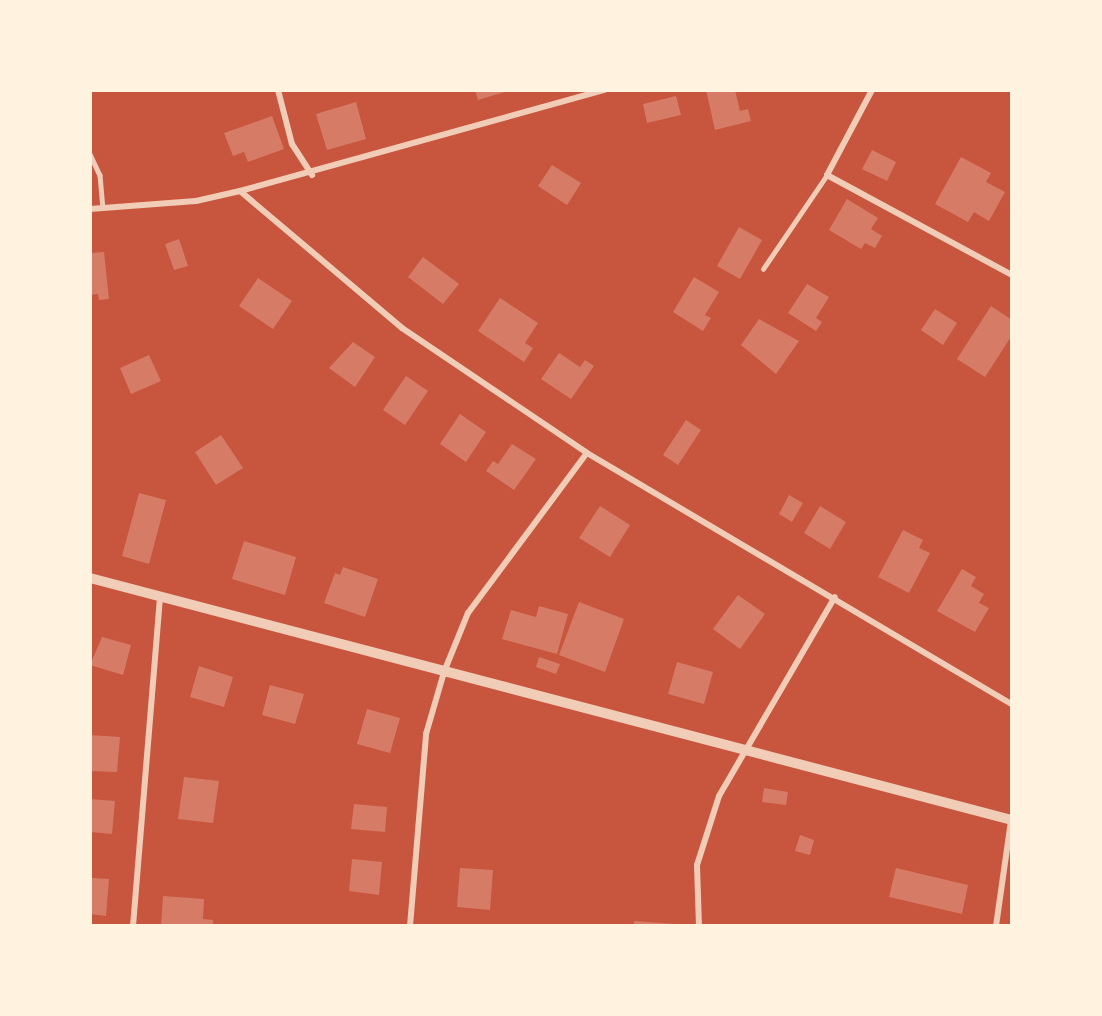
<!DOCTYPE html>
<style>
body{margin:0}
#map{position:relative;width:1102px;height:1016px;overflow:hidden;background:#c8553d;font-family:Georgia,serif}
div>[style]{position:absolute}
[style*='--x']{left:calc(var(--x)*1px);top:calc(var(--y)*1px);width:calc(var(--w)*1px);rotate:calc(var(--a)*1deg)}
.building>*{inset:0;background:#d67c66}
.service>*{height:4.5px;margin:-2.25px;padding:0 2.25px;transform-origin:2.25px;border-radius:2.25px;background:#f1ccb7}
.minor>*{height:6px;margin:-3px;padding:0 3px;transform-origin:3px;border-radius:3px;background:#f1ccb7}
.tertiary>*{height:10px;margin:-5px;padding:0 5px;transform-origin:5px;border-radius:5px;background:#f1ccb7}
span{translate:-50% -50%;white-space:nowrap;text-align:center;line-height:1.15;-webkit-text-stroke:6px #fff3e0;paint-order:stroke}
.frame{position:absolute;inset:0;border:92px solid #fff3e0;pointer-events:none}
</style>
<div id="map">
<div class="building">
<i style="clip-path:polygon(475px 90px,508px 90px,508px 91px,478px 100px)"></i>
<i style="clip-path:polygon(706px 90px,735px 90px,740px 111px,748px 109px,751px 121px,715px 130px)"></i>
<i style="clip-path:polygon(676px 96px,681px 115px,647px 123px,643px 104px)"></i>
<i style="clip-path:polygon(356px 102px,366px 139px,327px 150px,316px 114px)"></i>
<i style="clip-path:polygon(272px 116px,284px 149px,248px 162px,244px 152px,233px 156px,224px 133px)"></i>
<i style="clip-path:polygon(872px 150px,896px 162px,887px 181px,862px 169px)"></i>
<i style="clip-path:polygon(961px 157px,991px 173px,986px 182px,1005px 192px,989px 221px,974px 212px,968px 222px,935px 204px)"></i>
<i style="clip-path:polygon(552px 165px,581px 183px,567px 205px,538px 186px)"></i>
<i style="clip-path:polygon(847px 199px,878px 218px,871px 229px,882px 236px,875px 248px,865px 243px,861px 249px,829px 230px)"></i>
<i style="clip-path:polygon(739px 227px,762px 240px,740px 279px,717px 266px)"></i>
<i style="clip-path:polygon(179px 239px,188px 266px,174px 270px,165px 244px)"></i>
<i style="clip-path:polygon(104px 252px,109px 299px,99px 300px,98px 294px,90px 295px,90px 253px)"></i>
<i style="clip-path:polygon(423px 257px,459px 284px,443px 304px,408px 277px)"></i>
<i style="clip-path:polygon(694px 277px,719px 292px,705px 315px,711px 318px,703px 331px,673px 312px)"></i>
<i style="clip-path:polygon(258px 278px,292px 301px,273px 329px,239px 306px)"></i>
<i style="clip-path:polygon(807px 284px,829px 297px,816px 318px,822px 322px,816px 331px,788px 313px)"></i>
<i style="clip-path:polygon(500px 298px,538px 323px,525px 343px,533px 348px,524px 362px,478px 331px)"></i>
<i style="clip-path:polygon(991px 306px,1012px 320px,1012px 335px,985px 377px,957px 359px)"></i>
<i style="clip-path:polygon(935px 309px,957px 323px,943px 345px,921px 330px)"></i>
<i style="clip-path:polygon(759px 319px,799px 341px,776px 374px,741px 345px)"></i>
<i style="clip-path:polygon(353px 342px,375px 357px,355px 387px,329px 368px)"></i>
<i style="clip-path:polygon(559px 353px,580px 367px,585px 360px,594px 366px,571px 399px,541px 379px)"></i>
<i style="clip-path:polygon(149px 355px,161px 381px,131px 394px,120px 368px)"></i>
<i style="clip-path:polygon(406px 376px,428px 391px,405px 425px,383px 410px)"></i>
<i style="clip-path:polygon(460px 414px,486px 432px,466px 462px,440px 444px)"></i>
<i style="clip-path:polygon(686px 420px,701px 430px,678px 465px,663px 455px)"></i>
<i style="clip-path:polygon(221px 435px,243px 468px,216px 485px,195px 452px)"></i>
<i style="clip-path:polygon(512px 444px,536px 459px,514px 490px,486px 471px,493px 461px,498px 464px)"></i>
<i style="clip-path:polygon(139px 493px,166px 500px,149px 564px,122px 556px)"></i>
<i style="clip-path:polygon(789px 495px,803px 503px,792px 522px,779px 514px)"></i>
<i style="clip-path:polygon(600px 506px,630px 525px,610px 557px,579px 538px)"></i>
<i style="clip-path:polygon(820px 506px,846px 522px,830px 549px,804px 533px)"></i>
<i style="clip-path:polygon(903px 530px,923px 540px,919px 548px,930px 553px,909px 593px,878px 577px)"></i>
<i style="clip-path:polygon(244px 541px,296px 557px,285px 595px,232px 579px)"></i>
<i style="clip-path:polygon(343px 567px,378px 579px,365px 617px,324px 603px,335px 573px,340px 575px)"></i>
<i style="clip-path:polygon(962px 569px,976px 577px,971px 586px,984px 594px,979px 603px,989px 608px,975px 632px,937px 611px)"></i>
<i style="clip-path:polygon(738px 595px,765px 614px,740px 649px,713px 629px)"></i>
<i style="clip-path:polygon(579px 602px,624px 619px,605px 672px,559px 655px)"></i>
<i style="clip-path:polygon(539px 606px,568px 614px,557px 654px,502px 639px,511px 610px,536px 617px)"></i>
<i style="clip-path:polygon(102px 637px,131px 645px,123px 675px,90px 665px)"></i>
<i style="clip-path:polygon(539px 657px,560px 664px,556px 674px,536px 667px)"></i>
<i style="clip-path:polygon(677px 662px,713px 672px,704px 704px,668px 694px)"></i>
<i style="clip-path:polygon(199px 666px,233px 677px,224px 707px,190px 697px)"></i>
<i style="clip-path:polygon(270px 685px,304px 694px,295px 724px,262px 715px)"></i>
<i style="clip-path:polygon(367px 709px,400px 718px,390px 753px,357px 744px)"></i>
<i style="clip-path:polygon(90px 735px,120px 737px,117px 772px,90px 771px)"></i>
<i style="clip-path:polygon(184px 777px,219px 781px,213px 823px,178px 819px)"></i>
<i style="clip-path:polygon(764px 788px,788px 792px,786px 805px,762px 802px)"></i>
<i style="clip-path:polygon(90px 799px,115px 801px,112px 834px,90px 832px)"></i>
<i style="clip-path:polygon(354px 804px,387px 807px,385px 832px,351px 829px)"></i>
<i style="clip-path:polygon(800px 835px,814px 840px,810px 855px,795px 851px)"></i>
<i style="clip-path:polygon(352px 859px,382px 862px,379px 895px,349px 891px)"></i>
<i style="clip-path:polygon(460px 868px,493px 870px,490px 910px,457px 907px)"></i>
<i style="clip-path:polygon(896px 868px,968px 885px,962px 914px,889px 897px)"></i>
<i style="clip-path:polygon(92px 878px,109px 879px,106px 916px,90px 914px)"></i>
<i style="clip-path:polygon(163px 896px,204px 899px,203px 919px,213px 920px,213px 926px,161px 926px)"></i>
<i style="clip-path:polygon(634px 921px,675px 924px,675px 926px,634px 926px)"></i>
</div>
<div class="service">
<i style="--x:90;--y:154;--w:23;--a:65"></i>
<i style="--x:100;--y:175;--w:33;--a:85"></i>
<i style="--x:763;--y:269;--w:114;--a:-55.8"></i>
</div>
<div class="minor">
<i style="--x:278;--y:90;--w:56;--a:75.5"></i>
<i style="--x:292;--y:144;--w:37;--a:57"></i>
<i style="--x:872;--y:90;--w:96;--a:117.9"></i>
<i style="--x:827;--y:175;--w:210;--a:28.4"></i>
<i style="--x:240;--y:191;--w:379;--a:-15.5"></i>
<i style="--x:90;--y:209;--w:106;--a:-4.3"></i>
<i style="--x:196;--y:201;--w:45;--a:-12.8"></i>
<i style="--x:240;--y:191;--w:212;--a:40.2"></i>
<i style="--x:402;--y:328;--w:223;--a:34"></i>
<i style="--x:587;--y:453;--w:494;--a:30.6"></i>
<i style="--x:133;--y:926;--w:331;--a:-85.3"></i>
<i style="--x:410;--y:926;--w:193;--a:-85.2"></i>
<i style="--x:426;--y:734;--w:65;--a:-73.8"></i>
<i style="--x:444;--y:672;--w:64;--a:-67.9"></i>
<i style="--x:468;--y:613;--w:199;--a:-53.4"></i>
<i style="--x:699;--y:926;--w:61;--a:-91.9"></i>
<i style="--x:697;--y:865;--w:72;--a:-72.3"></i>
<i style="--x:719;--y:796;--w:230;--a:-59.8"></i>
<i style="--x:996;--y:926;--w:107;--a:-81.9"></i>
</div>
<div class="tertiary">
<i style="--x:90;--y:578;--w:953;--a:14.71"></i>
</div>
<div class="frame"></div>
</div>
